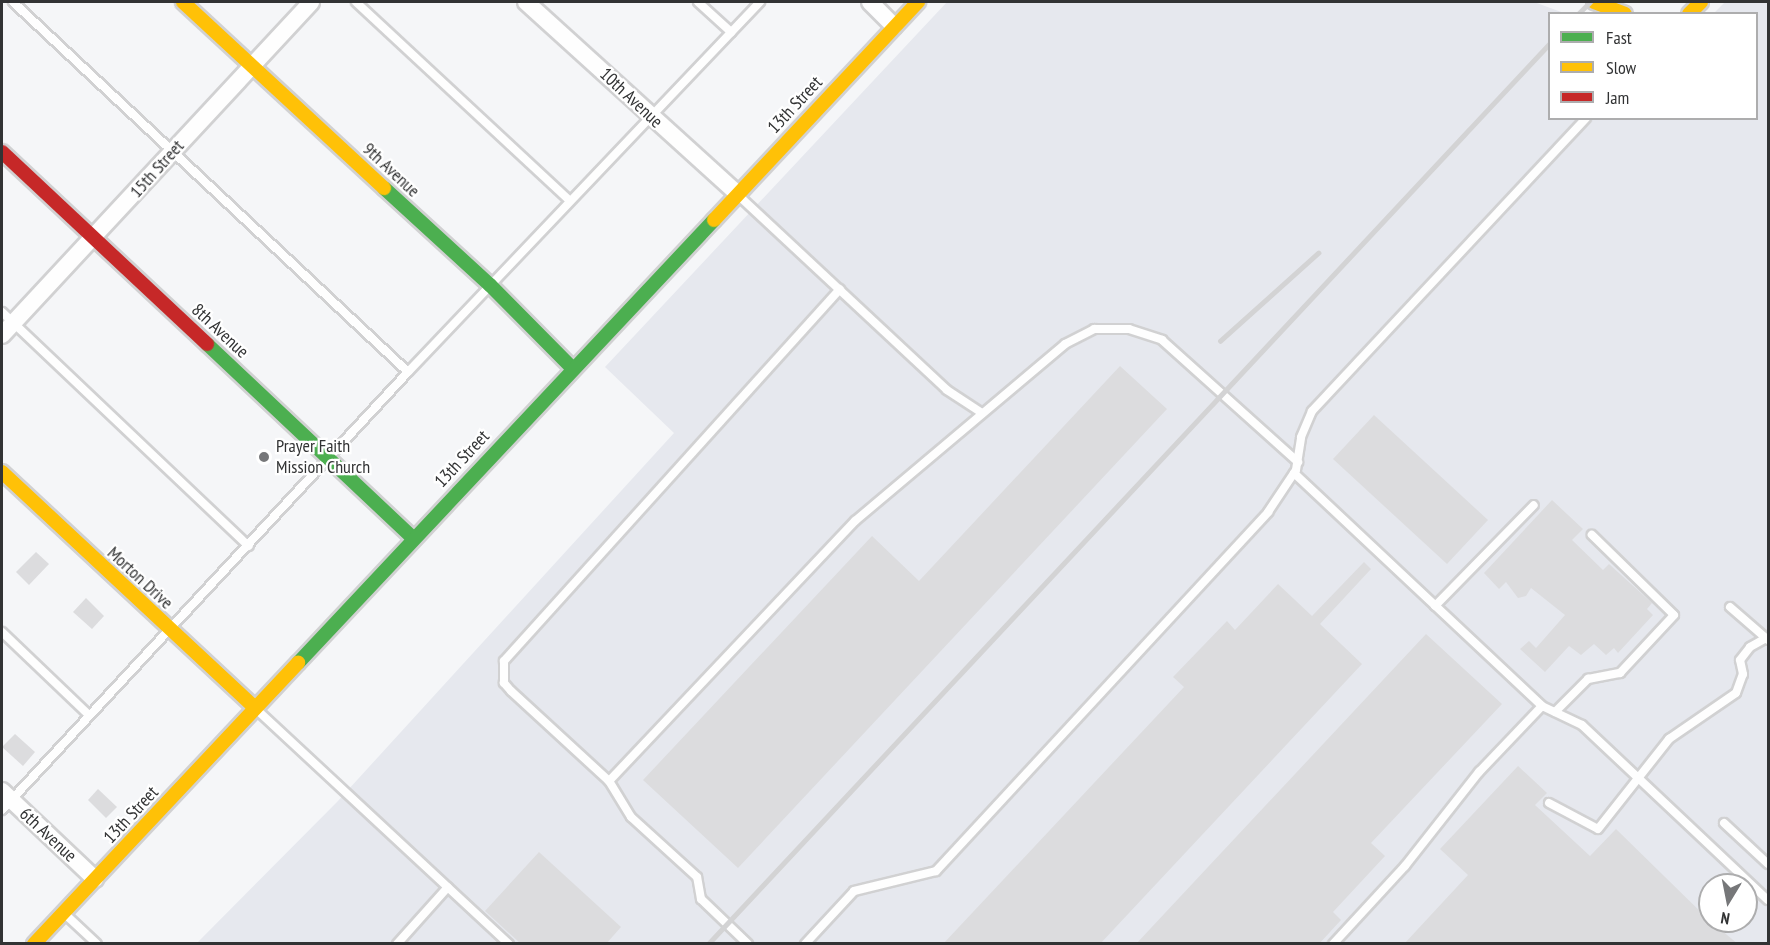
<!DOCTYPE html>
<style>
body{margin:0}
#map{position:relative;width:1770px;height:945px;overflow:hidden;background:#f5f6f8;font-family:"PT Sans Narrow",sans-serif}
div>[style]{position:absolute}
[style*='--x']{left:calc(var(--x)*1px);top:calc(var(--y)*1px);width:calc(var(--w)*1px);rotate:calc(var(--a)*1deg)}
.built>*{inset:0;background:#e6e8ee}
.building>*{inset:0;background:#dcdcde}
.roads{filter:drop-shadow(2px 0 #d1d1d2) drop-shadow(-2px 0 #d1d1d2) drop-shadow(0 2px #d1d1d2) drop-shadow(0 -2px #d1d1d2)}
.lane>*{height:8px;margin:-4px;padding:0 4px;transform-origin:4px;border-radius:4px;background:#fefefe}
.street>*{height:16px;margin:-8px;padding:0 8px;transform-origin:8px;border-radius:8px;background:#fefefe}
.fast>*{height:14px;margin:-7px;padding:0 7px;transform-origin:7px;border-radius:7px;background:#4caf50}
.slow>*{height:14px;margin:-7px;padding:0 7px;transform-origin:7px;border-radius:7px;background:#ffc107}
.jam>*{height:14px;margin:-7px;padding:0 7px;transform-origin:7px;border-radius:7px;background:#c62828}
.rail>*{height:4.5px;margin:-2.25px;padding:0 2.25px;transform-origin:2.25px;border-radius:2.25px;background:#d3d3d4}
.dots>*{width:16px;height:16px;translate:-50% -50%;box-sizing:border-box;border:3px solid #fff;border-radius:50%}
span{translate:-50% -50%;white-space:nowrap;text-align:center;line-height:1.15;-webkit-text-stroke:4.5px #fff;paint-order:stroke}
.street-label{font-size:18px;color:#323334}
.poi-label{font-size:18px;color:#323334}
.left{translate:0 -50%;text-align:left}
.frame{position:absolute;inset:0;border:3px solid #323334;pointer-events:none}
.legend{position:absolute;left:1548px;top:12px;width:210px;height:108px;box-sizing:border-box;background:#fff;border:2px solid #adadae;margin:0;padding:8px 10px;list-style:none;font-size:18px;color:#323334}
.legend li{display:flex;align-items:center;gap:12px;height:30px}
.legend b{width:30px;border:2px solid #adadae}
.north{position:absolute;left:1698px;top:873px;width:60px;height:60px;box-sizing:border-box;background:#fff;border:2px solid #adadae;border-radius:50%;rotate:190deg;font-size:16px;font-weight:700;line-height:24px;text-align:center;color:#323334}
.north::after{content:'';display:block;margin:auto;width:21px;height:27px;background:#767779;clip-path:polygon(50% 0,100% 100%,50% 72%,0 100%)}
</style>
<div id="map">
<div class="built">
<i style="clip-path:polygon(evenodd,947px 2px,1534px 2px,1564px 13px,1550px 14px,1550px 118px,1756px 118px,1756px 14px,1714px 13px,1725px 2px,1768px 2px,1768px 943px,196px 944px,337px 802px,674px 433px,605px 367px,947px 2px,1710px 885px,1746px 885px,1746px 921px,1710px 921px,1710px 885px)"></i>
</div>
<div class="building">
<i style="clip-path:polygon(1120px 366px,1167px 409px,738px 868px,643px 780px,872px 536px,919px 581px)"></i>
<i style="clip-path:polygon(1374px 415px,1488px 520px,1447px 564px,1333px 459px)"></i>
<i style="clip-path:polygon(1552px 500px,1583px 529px,1572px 540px,1603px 570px,1609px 564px,1652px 603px,1647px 609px,1653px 615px,1618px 653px,1614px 648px,1606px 655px,1594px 644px,1581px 655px,1569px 646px,1545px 672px,1520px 649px,1529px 641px,1536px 648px,1565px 615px,1531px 588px,1526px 596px,1518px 598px,1506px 582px,1499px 589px,1484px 573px)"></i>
<i style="clip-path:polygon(36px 552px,49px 564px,29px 585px,16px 572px)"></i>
<i style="clip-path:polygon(1364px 562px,1371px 569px,1320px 624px,1362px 664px,1100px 944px,943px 944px,1184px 687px,1173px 677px,1227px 621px,1235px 630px,1278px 584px,1312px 616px)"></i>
<i style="clip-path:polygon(86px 598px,104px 616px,92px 629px,73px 612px)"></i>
<i style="clip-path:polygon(1426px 634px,1502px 704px,1371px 843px,1385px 856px,1333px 912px,1341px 920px,1319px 944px,1136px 944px)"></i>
<i style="clip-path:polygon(15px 734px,35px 752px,23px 766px,2px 747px)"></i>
<i style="clip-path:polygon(1518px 766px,1547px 793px,1535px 805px,1590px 856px,1616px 829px,1710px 921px,1738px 944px,1404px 944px,1468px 875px,1440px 849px)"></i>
<i style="clip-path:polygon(98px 789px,117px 807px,106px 818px,88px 800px)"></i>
<i style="clip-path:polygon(539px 852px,621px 927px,606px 944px,521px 944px,485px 911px)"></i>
</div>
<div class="roads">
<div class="lane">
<i style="--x:13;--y:2;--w:541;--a:43.13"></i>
<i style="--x:356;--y:2;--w:291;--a:42.9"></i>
<i style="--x:698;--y:2;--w:45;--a:42.3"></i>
<i style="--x:739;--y:196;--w:284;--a:43"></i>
<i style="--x:947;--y:390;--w:42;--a:33.3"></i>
<i style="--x:2;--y:312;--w:340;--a:43.5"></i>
<i style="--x:1294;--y:473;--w:340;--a:43.2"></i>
<i style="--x:1542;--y:706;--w:44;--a:25.4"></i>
<i style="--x:1582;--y:725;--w:255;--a:43.3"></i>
<i style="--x:1435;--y:606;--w:141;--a:-45.6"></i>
<i style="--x:1730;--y:607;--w:50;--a:41"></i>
<i style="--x:2;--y:632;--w:120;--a:43.7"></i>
<i style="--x:256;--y:709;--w:345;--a:42.9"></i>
<i style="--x:1555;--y:712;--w:47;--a:-45"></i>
<i style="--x:1588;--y:679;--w:33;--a:-11"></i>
<i style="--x:1620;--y:673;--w:79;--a:-47"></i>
<i style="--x:1674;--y:615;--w:115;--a:-135.7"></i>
<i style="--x:609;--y:781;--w:133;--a:-137.4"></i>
<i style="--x:511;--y:691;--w:11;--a:-131"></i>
<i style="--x:504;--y:683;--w:22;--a:-90"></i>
<i style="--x:504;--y:661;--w:501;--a:-47.91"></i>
<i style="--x:1549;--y:803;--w:55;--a:28"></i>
<i style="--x:1598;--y:829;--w:115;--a:-51.7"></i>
<i style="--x:1669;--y:739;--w:81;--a:-34.5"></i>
<i style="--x:1736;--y:693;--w:20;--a:-70"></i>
<i style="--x:1743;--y:674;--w:14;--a:-102"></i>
<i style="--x:1740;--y:660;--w:16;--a:-52"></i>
<i style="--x:1750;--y:647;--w:18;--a:-29"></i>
<i style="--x:2;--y:810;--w:597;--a:-47.17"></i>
<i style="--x:408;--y:372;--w:511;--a:-46.43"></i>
<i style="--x:1724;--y:823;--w:60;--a:43"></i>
<i style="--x:66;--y:915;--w:42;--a:43.1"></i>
<i style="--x:397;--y:944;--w:76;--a:-48.2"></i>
<i style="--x:748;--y:944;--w:65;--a:-136.2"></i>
<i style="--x:701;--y:899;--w:22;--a:-100"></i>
<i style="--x:697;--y:877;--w:89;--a:-137.7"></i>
<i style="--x:631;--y:817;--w:42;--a:-121.4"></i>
<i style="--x:609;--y:781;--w:358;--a:-46.6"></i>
<i style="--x:855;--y:521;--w:275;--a:-40.1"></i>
<i style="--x:1065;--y:344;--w:33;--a:-27"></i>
<i style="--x:1094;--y:329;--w:35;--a:0"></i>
<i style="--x:1129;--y:329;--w:35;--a:18"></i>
<i style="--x:1162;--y:340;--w:183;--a:41.9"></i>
<i style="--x:805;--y:944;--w:72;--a:-47.2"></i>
<i style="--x:854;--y:891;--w:84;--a:-13.7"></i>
<i style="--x:936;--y:871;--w:489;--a:-47.2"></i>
<i style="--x:1268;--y:512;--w:50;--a:-56.3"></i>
<i style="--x:1296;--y:470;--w:33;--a:-81"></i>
<i style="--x:1301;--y:437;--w:28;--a:-67"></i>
<i style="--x:1312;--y:411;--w:401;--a:-46.9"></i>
<i style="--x:1333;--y:944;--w:106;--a:-47.3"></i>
<i style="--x:1405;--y:866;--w:120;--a:-51.8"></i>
<i style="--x:1479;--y:772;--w:91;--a:-46.3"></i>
</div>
<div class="street">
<i style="--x:526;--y:2;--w:285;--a:42.2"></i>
<i style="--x:870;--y:2;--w:34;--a:45"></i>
<i style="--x:2;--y:335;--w:454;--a:-47.1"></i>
<i style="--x:2;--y:791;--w:128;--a:43.4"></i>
</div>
<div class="fast">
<i style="--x:384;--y:188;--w:144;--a:42.5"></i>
<i style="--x:490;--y:285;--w:117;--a:45.3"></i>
<i style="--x:207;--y:344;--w:282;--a:43.3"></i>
<i style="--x:298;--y:663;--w:608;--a:-46.8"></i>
</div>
<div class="slow">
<i style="--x:183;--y:2;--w:274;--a:42.8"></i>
<i style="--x:1594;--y:2;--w:33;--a:21"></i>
<i style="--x:1689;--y:14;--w:17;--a:-45"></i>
<i style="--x:714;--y:220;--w:299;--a:-46.9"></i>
<i style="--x:2;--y:472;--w:346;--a:43"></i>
<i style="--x:34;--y:944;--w:386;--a:-46.8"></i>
</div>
<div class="jam">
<i style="--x:2;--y:152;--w:281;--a:43.1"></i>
</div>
</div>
<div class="rail">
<i style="--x:1578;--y:14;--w:17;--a:-45"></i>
<i style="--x:1220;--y:341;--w:132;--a:-41.9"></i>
<i style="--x:708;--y:944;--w:1233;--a:-46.94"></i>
</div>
<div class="dots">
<i style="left:264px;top:457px;background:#767779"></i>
</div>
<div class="street-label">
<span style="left:631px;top:98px;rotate:43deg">10th Avenue</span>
<span style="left:795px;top:105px;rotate:-47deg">13th Street</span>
<span style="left:157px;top:169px;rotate:-48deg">15th Street</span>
<span style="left:391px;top:170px;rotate:43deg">9th Avenue</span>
<span style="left:220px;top:331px;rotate:43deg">8th Avenue</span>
<span style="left:462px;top:459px;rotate:-47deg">13th Street</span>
<span style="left:140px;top:578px;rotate:43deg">Morton Drive</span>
<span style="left:131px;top:815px;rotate:-47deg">13th Street</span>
<span style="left:48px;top:835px;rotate:43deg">6th Avenue</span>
</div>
<div class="poi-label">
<span class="left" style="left:276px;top:457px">Prayer Faith<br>Mission Church</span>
</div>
<div class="frame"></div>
<ul class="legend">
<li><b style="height:8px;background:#4caf50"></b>Fast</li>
<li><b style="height:8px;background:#ffc107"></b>Slow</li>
<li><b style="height:8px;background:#c62828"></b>Jam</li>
</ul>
<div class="north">N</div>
</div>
